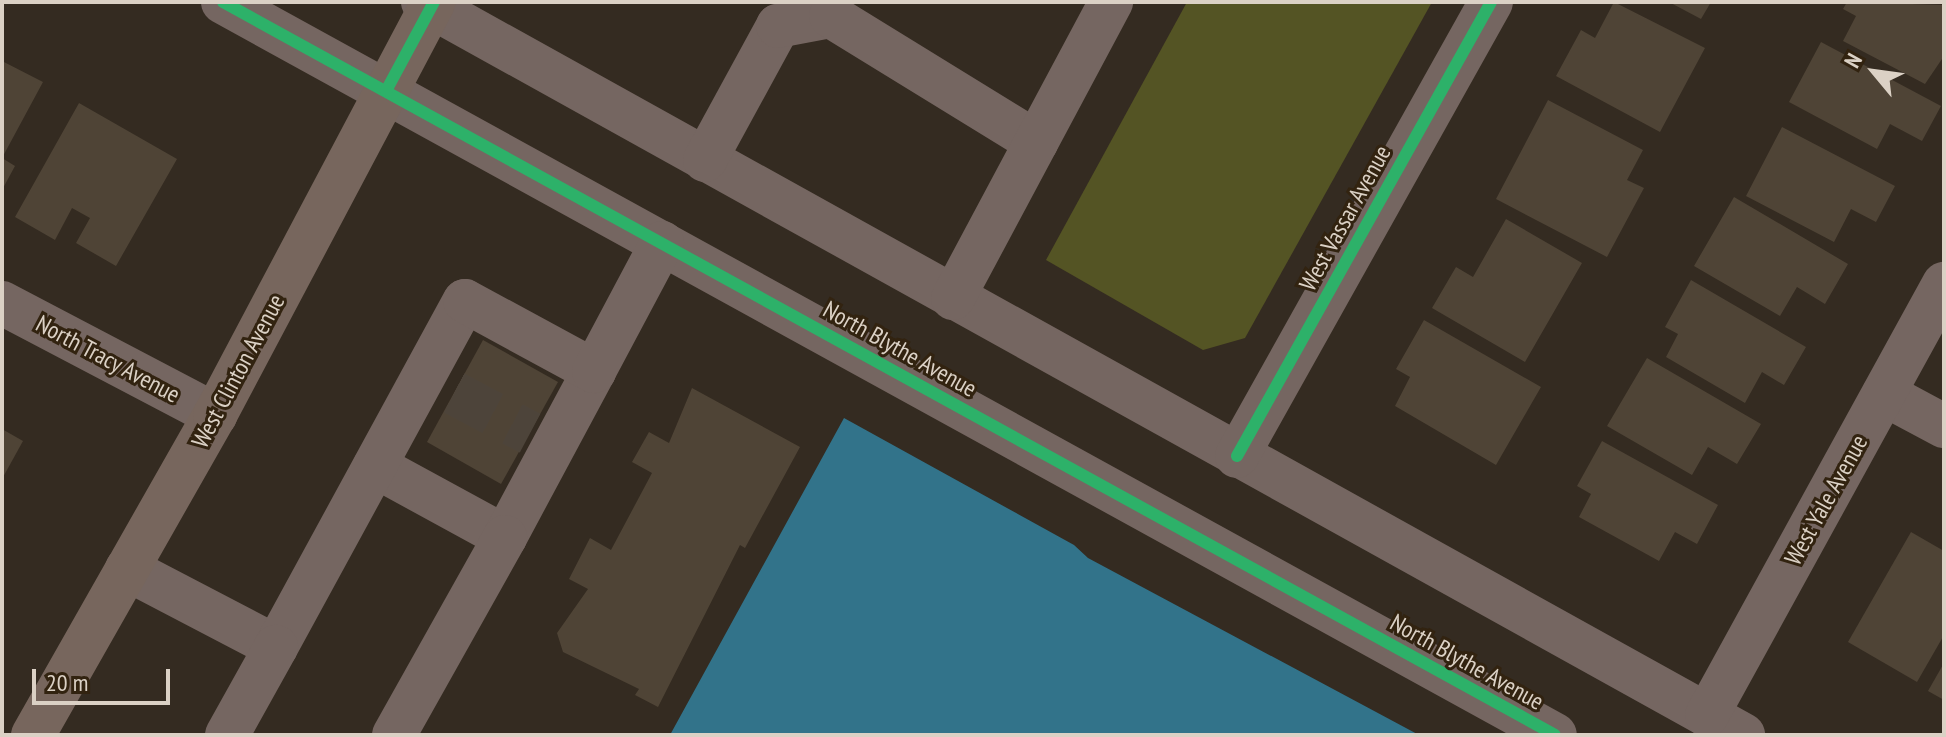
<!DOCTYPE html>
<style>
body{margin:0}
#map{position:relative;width:1946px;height:737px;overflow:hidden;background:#342b21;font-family:"PT Sans Narrow",sans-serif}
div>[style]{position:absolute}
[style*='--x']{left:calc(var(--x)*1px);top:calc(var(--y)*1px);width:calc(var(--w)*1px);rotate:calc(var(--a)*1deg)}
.green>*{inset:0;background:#545424}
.water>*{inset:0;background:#32738a}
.building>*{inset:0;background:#4f4436}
.minor-tunnel>*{height:44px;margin-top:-22px;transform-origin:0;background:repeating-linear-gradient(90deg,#4d443a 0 44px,transparent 0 66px)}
.minor>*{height:44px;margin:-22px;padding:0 22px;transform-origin:22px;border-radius:22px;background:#756661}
.major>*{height:44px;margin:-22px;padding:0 22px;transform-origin:22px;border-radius:22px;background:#77665d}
.cycleway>*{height:12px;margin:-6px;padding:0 6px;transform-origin:6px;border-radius:6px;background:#2db169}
span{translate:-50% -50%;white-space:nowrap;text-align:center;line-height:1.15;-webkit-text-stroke:6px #322310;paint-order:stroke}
.street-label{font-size:24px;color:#dbd1c5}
.frame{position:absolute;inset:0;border:4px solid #dbd1c5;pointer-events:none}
.north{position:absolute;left:1834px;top:32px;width:80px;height:80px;-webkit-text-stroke:6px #322310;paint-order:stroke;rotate:299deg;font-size:22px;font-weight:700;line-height:32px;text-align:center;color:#dbd1c5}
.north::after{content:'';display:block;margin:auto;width:28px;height:36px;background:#dbd1c5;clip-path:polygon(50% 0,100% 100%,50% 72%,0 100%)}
.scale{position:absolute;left:32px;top:669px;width:138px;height:36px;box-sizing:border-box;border:4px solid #dbd1c5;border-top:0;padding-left:10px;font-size:24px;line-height:28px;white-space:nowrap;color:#dbd1c5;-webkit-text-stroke:6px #322310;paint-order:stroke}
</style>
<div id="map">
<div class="green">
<i style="clip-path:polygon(1187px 2px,1432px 2px,1245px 338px,1203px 350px,1046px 260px)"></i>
</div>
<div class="water">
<i style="clip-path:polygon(844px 418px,1074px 545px,1088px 558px,1419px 735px,670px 735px)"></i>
</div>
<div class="building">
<i style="clip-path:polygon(1614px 2px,1705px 48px,1660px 132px,1556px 76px,1581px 30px,1595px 38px)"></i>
<i style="clip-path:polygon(1669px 2px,1711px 2px,1701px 19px)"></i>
<i style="clip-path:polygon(1847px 2px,1944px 5px,1944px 56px,1925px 84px,1843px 41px,1856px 16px,1843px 9px)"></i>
<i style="clip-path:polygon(1821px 42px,1941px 106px,1922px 141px,1890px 124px,1877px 149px,1789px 102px)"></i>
<i style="clip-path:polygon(2px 61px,43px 82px,2px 158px,15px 166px,2px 190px)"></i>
<i style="clip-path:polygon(1548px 100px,1643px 150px,1627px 180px,1644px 188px,1607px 257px,1496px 199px)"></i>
<i style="clip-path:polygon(79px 103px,177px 159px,116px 266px,76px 243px,90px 218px,72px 208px,55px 240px,15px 217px)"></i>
<i style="clip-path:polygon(1782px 127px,1895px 186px,1876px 222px,1851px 209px,1834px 242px,1746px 196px)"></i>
<i style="clip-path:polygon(1734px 197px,1848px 264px,1825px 304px,1797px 287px,1780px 316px,1694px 266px)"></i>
<i style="clip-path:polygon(1506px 219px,1582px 263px,1525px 362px,1432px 308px,1456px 267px,1473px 277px)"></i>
<i style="clip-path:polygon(1691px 280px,1806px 347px,1784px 385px,1762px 372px,1745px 403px,1666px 357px,1678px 334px,1665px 327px)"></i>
<i style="clip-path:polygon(1424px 320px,1541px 387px,1496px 465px,1395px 406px,1410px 377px,1396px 369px)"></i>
<i style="clip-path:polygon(483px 340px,558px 382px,501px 484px,427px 442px)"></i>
<i style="clip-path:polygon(1647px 358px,1761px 424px,1737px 464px,1708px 447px,1692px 475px,1607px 426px)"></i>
<i style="clip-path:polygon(692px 388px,800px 447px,745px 548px,740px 545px,658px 707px,635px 695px,639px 689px,563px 652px,557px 633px,588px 589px,569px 579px,590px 538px,611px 550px,652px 473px,632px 462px,649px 432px,669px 443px)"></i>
<i style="clip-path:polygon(2px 429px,23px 441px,2px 479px)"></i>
<i style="clip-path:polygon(1602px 441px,1718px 505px,1697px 544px,1675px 532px,1659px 561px,1579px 517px,1591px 494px,1577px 486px)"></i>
<i style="clip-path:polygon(1911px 532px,1944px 551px,1944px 635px,1917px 682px,1848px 642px)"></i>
<i style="clip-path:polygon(1944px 663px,1944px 700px,1928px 691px)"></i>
</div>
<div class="minor-tunnel">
<i style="--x:454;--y:393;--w:86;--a:27.8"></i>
</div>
<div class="minor">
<i style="--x:223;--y:2;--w:1520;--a:28.82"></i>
<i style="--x:423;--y:2;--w:1510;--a:29.04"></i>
<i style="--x:705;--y:160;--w:153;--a:-61.4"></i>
<i style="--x:778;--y:26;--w:54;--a:-10.7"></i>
<i style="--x:831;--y:16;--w:241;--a:31.6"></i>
<i style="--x:953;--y:298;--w:336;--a:-61.9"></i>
<i style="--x:2;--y:303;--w:241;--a:27.7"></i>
<i style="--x:1884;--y:394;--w:68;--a:28.1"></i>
<i style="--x:1237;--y:456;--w:520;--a:-60.77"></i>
<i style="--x:375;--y:466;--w:148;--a:28.6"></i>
<i style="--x:505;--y:537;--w:188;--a:-61.8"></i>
<i style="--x:127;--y:569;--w:168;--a:27.6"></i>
<i style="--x:276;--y:647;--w:394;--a:-61.4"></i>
<i style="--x:465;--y:301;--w:147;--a:28.5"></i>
<i style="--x:594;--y:371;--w:145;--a:-62"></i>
<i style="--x:1707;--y:715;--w:492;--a:-61.2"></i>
<i style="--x:227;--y:735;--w:101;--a:-60.9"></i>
<i style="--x:394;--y:735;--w:227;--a:-60.7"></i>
</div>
<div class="major">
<i style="--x:33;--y:735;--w:368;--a:-60.4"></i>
<i style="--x:215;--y:415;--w:467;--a:-62.1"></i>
</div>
<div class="cycleway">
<i style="--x:223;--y:2;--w:1520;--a:28.82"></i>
<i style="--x:386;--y:91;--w:101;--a:-61.7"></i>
<i style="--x:1237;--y:456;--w:520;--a:-60.77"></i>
</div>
<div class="street-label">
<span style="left:1345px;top:218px;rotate:-61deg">West Vassar Avenue</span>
<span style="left:900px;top:349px;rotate:29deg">North Blythe Avenue</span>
<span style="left:108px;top:359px;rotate:28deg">North Tracy Avenue</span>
<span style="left:238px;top:371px;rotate:-62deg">West Clinton Avenue</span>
<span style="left:1826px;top:500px;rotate:-61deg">West Yale Avenue</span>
<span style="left:1467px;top:662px;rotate:29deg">North Blythe Avenue</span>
</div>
<div class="frame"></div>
<div class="north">N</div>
<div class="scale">20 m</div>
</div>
